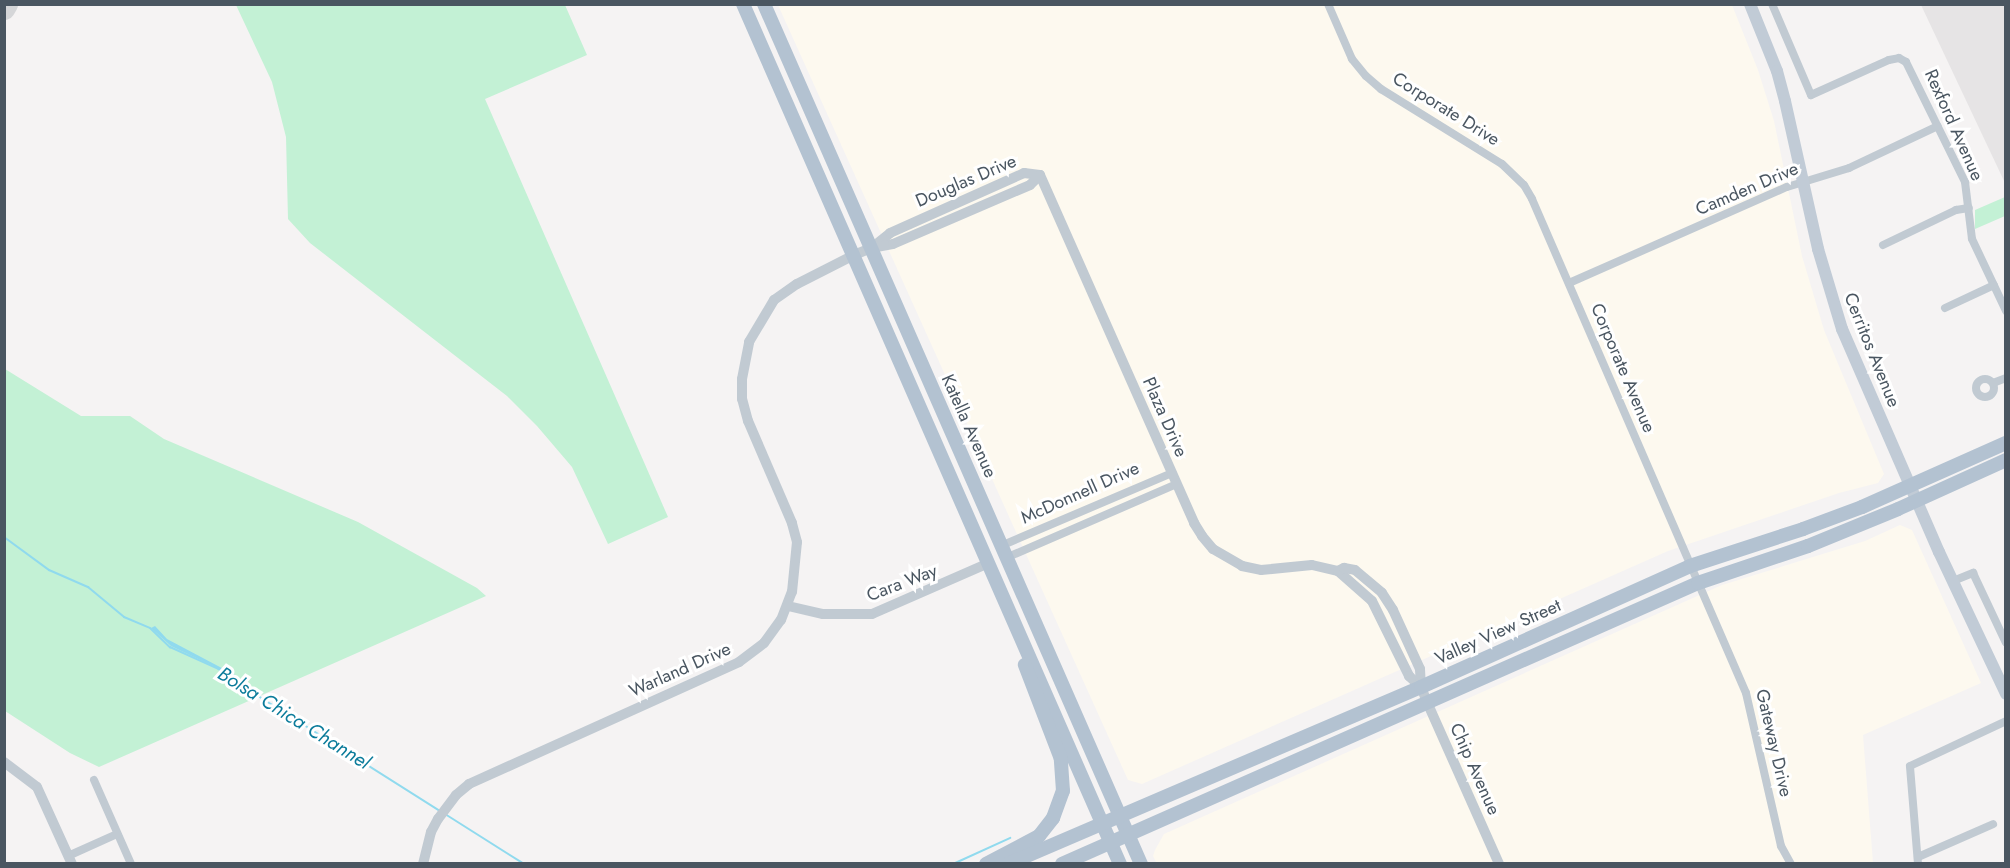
<!DOCTYPE html>
<style>
body{margin:0}
#map{position:relative;width:2010px;height:868px;overflow:hidden;background:#f5f3f3;font-family:Jost,sans-serif}
div>[style]{position:absolute}
[style*='--x']{left:calc(var(--x)*1px);top:calc(var(--y)*1px);width:calc(var(--w)*1px);rotate:calc(var(--a)*1deg)}
.commercial>*{inset:0;background:#fdf9ef}
.education>*{inset:0;background:#e6e4e5}
.green>*{inset:0;background:#c3f1d5}
.water>*{inset:0;background:#90daee}
.stream>*{height:2px;margin:-1px;padding:0 1px;transform-origin:1px;border-radius:1px;background:#90daee}
.taxiway>*{height:21px;margin:-10.5px;padding:0 10.5px;transform-origin:10.5px;border-radius:10.5px;background:#d5d6d8}
.minor>*{height:8px;margin:-4px;padding:0 4px;transform-origin:4px;border-radius:4px;background:#c1cad2}
.minor>.ring{margin:-4px;padding:0;box-sizing:content-box;background:none;border:8px solid #c1cad2;border-radius:50%}
.tertiary>*{height:10px;margin:-5px;padding:0 5px;transform-origin:5px;border-radius:5px;background:#c1cad2}
.secondary>*{height:12px;margin:-6px;padding:0 6px;transform-origin:6px;border-radius:6px;background:#c1cbd6}
.primary>*{height:14px;margin:-7px;padding:0 7px;transform-origin:7px;border-radius:7px;background:#b3c2d1}
span{translate:-50% -50%;white-space:nowrap;text-align:center;line-height:1.15;-webkit-text-stroke:6px #fff;paint-order:stroke}
.street-label{font-size:18px;color:#4a5661}
.water-label{font-size:20px;color:#0c7c9b;font-style:italic}
.frame{position:absolute;inset:0;border:6px solid #4a5661;pointer-events:none}
</style>
<div id="map">
<div class="commercial">
<i style="clip-path:polygon(778px 5px,1732px 5px,1758px 70px,1774px 121px,1802px 256px,1824px 330px,1884px 474px,1878px 483px,1839px 493px,1668px 551px,1142px 784px,1128px 780px)"></i>
<i style="clip-path:polygon(1900px 525px,1912px 530px,1981px 683px,1863px 735px,1873px 863px,1157px 864px,1153px 856px,1155px 850px,1164px 834px,1722px 585px,1865px 541px)"></i>
</div>
<div class="education">
<i style="clip-path:polygon(1921px 5px,2005px 5px,2005px 183px)"></i>
</div>
<div class="green">
<i style="clip-path:polygon(236px 5px,565px 5px,587px 55px,485px 99px,668px 517px,608px 544px,572px 467px,537px 426px,507px 396px,310px 243px,288px 219px,286px 137px,272px 82px)"></i>
<i style="clip-path:polygon(2005px 197px,2005px 216px,1975px 229px,1975px 210px)"></i>
<i style="clip-path:polygon(5px 369px,81px 416px,130px 416px,164px 439px,358px 522px,477px 588px,486px 596px,99px 767px,70px 753px,5px 711px)"></i>
</div>
<div class="water">
<i style="clip-path:polygon(155px 626px,167px 639px,235px 675px,251px 689px,246px 691px,213px 666px,171px 646px,151px 628px)"></i>
</div>
<div class="stream">
<i style="--x:4;--y:537;--w:56;--a:36.3"></i>
<i style="--x:49;--y:570;--w:43;--a:23.6"></i>
<i style="--x:88;--y:587;--w:47;--a:39.8"></i>
<i style="--x:124;--y:617;--w:28;--a:23"></i>
<i style="--x:150;--y:628;--w:28;--a:44"></i>
<i style="--x:170;--y:647;--w:56;--a:24.3"></i>
<i style="--x:247;--y:689;--w:228;--a:32.3"></i>
<i style="--x:445;--y:814;--w:93;--a:32.3"></i>
<i style="--x:953;--y:864;--w:63;--a:-24.5"></i>
</div>
<div class="taxiway">
<i style="--x:4;--y:9;--w:6;--a:-59"></i>
</div>
<div class="minor">
<i style="--x:1328;--y:4;--w:60;--a:66.4"></i>
<i style="--x:1352;--y:59;--w:22;--a:51"></i>
<i style="--x:1366;--y:76;--w:20;--a:41"></i>
<i style="--x:1381;--y:89;--w:142;--a:31.8"></i>
<i style="--x:1502;--y:164;--w:30;--a:44"></i>
<i style="--x:1524;--y:185;--w:16;--a:60"></i>
<i style="--x:1532;--y:199;--w:538;--a:66.58"></i>
<i style="--x:1746;--y:693;--w:157;--a:77.1"></i>
<i style="--x:1781;--y:846;--w:21;--a:61"></i>
<i style="--x:1772;--y:4;--w:99;--a:66.8"></i>
<i style="--x:1811;--y:95;--w:85;--a:-24.2"></i>
<i style="--x:1889;--y:60;--w:10;--a:-11"></i>
<i style="--x:1899;--y:58;--w:8;--a:30"></i>
<i style="--x:1906;--y:62;--w:134;--a:63.8"></i>
<i style="--x:1965;--y:182;--w:57;--a:83"></i>
<i style="--x:1972;--y:239;--w:80;--a:64.7"></i>
<i style="--x:1883;--y:245;--w:81;--a:-25.6"></i>
<i style="--x:1956;--y:210;--w:13;--a:-9"></i>
<i style="--x:1569;--y:283;--w:238;--a:-23.8"></i>
<i style="--x:1787;--y:187;--w:65;--a:-17"></i>
<i style="--x:1849;--y:168;--w:98;--a:-25.3"></i>
<i style="--x:1945;--y:308;--w:54;--a:-25.1"></i>
<i class="ring" style="left:1976px;top:379px;width:10px;height:10px"></i>
<i style="--x:1993;--y:383;--w:14;--a:-21"></i>
<i style="--x:1003;--y:545;--w:184;--a:-23.1"></i>
<i style="--x:1008;--y:557;--w:184;--a:-23.4"></i>
<i style="--x:1953;--y:581;--w:22;--a:-22"></i>
<i style="--x:1973;--y:573;--w:77;--a:64.8"></i>
<i style="--x:94;--y:780;--w:92;--a:66.2"></i>
<i style="--x:68;--y:856;--w:54;--a:-24.2"></i>
<i style="--x:1918;--y:857;--w:82;--a:-23.7"></i>
<i style="--x:1918;--y:864;--w:98;--a:-94.7"></i>
<i style="--x:1910;--y:766;--w:106;--a:-25.1"></i>
</div>
<div class="tertiary">
<i style="--x:1040;--y:175;--w:381;--a:66.1"></i>
<i style="--x:1194;--y:523;--w:15;--a:58"></i>
<i style="--x:1202;--y:536;--w:17;--a:50"></i>
<i style="--x:1213;--y:549;--w:34;--a:30"></i>
<i style="--x:1242;--y:566;--w:19;--a:12"></i>
<i style="--x:1261;--y:570;--w:51;--a:-5.6"></i>
<i style="--x:1312;--y:565;--w:27;--a:13"></i>
<i style="--x:1338;--y:571;--w:45;--a:41.4"></i>
<i style="--x:1372;--y:601;--w:84;--a:63.7"></i>
<i style="--x:1409;--y:676;--w:16;--a:43"></i>
<i style="--x:873;--y:247;--w:22;--a:-39"></i>
<i style="--x:890;--y:233;--w:147;--a:-24.1"></i>
<i style="--x:1024;--y:173;--w:16;--a:7"></i>
<i style="--x:1338;--y:571;--w:7;--a:-27"></i>
<i style="--x:1344;--y:568;--w:11;--a:10"></i>
<i style="--x:1355;--y:570;--w:35;--a:40"></i>
<i style="--x:1382;--y:593;--w:20;--a:57"></i>
<i style="--x:1393;--y:610;--w:65;--a:65.4"></i>
<i style="--x:1420;--y:669;--w:18;--a:87"></i>
<i style="--x:1421;--y:687;--w:16;--a:68"></i>
<i style="--x:1427;--y:702;--w:177;--a:66"></i>
<i style="--x:788;--y:606;--w:36;--a:13"></i>
<i style="--x:823;--y:614;--w:49;--a:0"></i>
<i style="--x:872;--y:614;--w:128;--a:-23.6"></i>
<i style="--x:4;--y:762;--w:41;--a:37.1"></i>
<i style="--x:37;--y:787;--w:85;--a:65.6"></i>
<i style="--x:423;--y:864;--w:33;--a:-76"></i>
<i style="--x:431;--y:832;--w:15;--a:-62"></i>
<i style="--x:438;--y:819;--w:30;--a:-53"></i>
<i style="--x:456;--y:795;--w:17;--a:-40"></i>
<i style="--x:469;--y:784;--w:296;--a:-24.3"></i>
<i style="--x:739;--y:662;--w:31;--a:-37"></i>
<i style="--x:764;--y:643;--w:29;--a:-54"></i>
<i style="--x:781;--y:620;--w:30;--a:-69"></i>
<i style="--x:792;--y:592;--w:50;--a:-84.3"></i>
<i style="--x:797;--y:542;--w:20;--a:-105"></i>
<i style="--x:792;--y:523;--w:111;--a:-113.3"></i>
<i style="--x:748;--y:421;--w:23;--a:-105"></i>
<i style="--x:742;--y:399;--w:20;--a:-90"></i>
<i style="--x:742;--y:379;--w:38;--a:-79"></i>
<i style="--x:749;--y:342;--w:49;--a:-59.2"></i>
<i style="--x:774;--y:300;--w:28;--a:-35"></i>
<i style="--x:797;--y:284;--w:64;--a:-27"></i>
<i style="--x:854;--y:255;--w:18;--a:-22"></i>
<i style="--x:871;--y:248;--w:22;--a:-10"></i>
<i style="--x:893;--y:244;--w:149;--a:-23.3"></i>
<i style="--x:1030;--y:185;--w:14;--a:-45"></i>
</div>
<div class="secondary">
<i style="--x:1750;--y:4;--w:72;--a:68.1"></i>
<i style="--x:1777;--y:71;--w:31;--a:75"></i>
<i style="--x:1785;--y:101;--w:152;--a:77.4"></i>
<i style="--x:1818;--y:249;--w:84;--a:73.3"></i>
<i style="--x:1842;--y:329;--w:243;--a:66.5"></i>
<i style="--x:1939;--y:552;--w:157;--a:64.7"></i>
</div>
<div class="primary">
<i style="--x:743;--y:4;--w:939;--a:66.33"></i>
<i style="--x:764;--y:4;--w:939;--a:66.33"></i>
<i style="--x:986;--y:864;--w:60;--a:-27.8"></i>
<i style="--x:1039;--y:836;--w:23;--a:-52"></i>
<i style="--x:1053;--y:818;--w:29;--a:-70"></i>
<i style="--x:1063;--y:791;--w:32;--a:-94"></i>
<i style="--x:1061;--y:759;--w:101;--a:-111"></i>
<i style="--x:1008;--y:864;--w:449;--a:-23.2"></i>
<i style="--x:1421;--y:687;--w:295;--a:-24.2"></i>
<i style="--x:1690;--y:566;--w:119;--a:-18.1"></i>
<i style="--x:1803;--y:529;--w:63;--a:-20.4"></i>
<i style="--x:1862;--y:507;--w:158;--a:-24"></i>
<i style="--x:1062;--y:864;--w:695;--a:-23.84"></i>
<i style="--x:1698;--y:583;--w:116;--a:-18.6"></i>
<i style="--x:1808;--y:546;--w:97;--a:-22.3"></i>
<i style="--x:1898;--y:509;--w:119;--a:-24.4"></i>
</div>
<div class="street-label">
<span style="left:1446px;top:109px;rotate:32deg">Corporate Drive</span>
<span style="left:1954px;top:125px;rotate:66deg">Rexford Avenue</span>
<span style="left:966px;top:181px;rotate:-23deg">Douglas Drive</span>
<span style="left:1747px;top:189px;rotate:-23deg">Camden Drive</span>
<span style="left:1872px;top:350px;rotate:68deg">Cerritos Avenue</span>
<span style="left:1623px;top:368px;rotate:67deg">Corporate Avenue</span>
<span style="left:1165px;top:417px;rotate:66deg">Plaza Drive</span>
<span style="left:969px;top:426px;rotate:66deg">Katella Avenue</span>
<span style="left:1080px;top:493px;rotate:-24deg">McDonnell Drive</span>
<span style="left:902px;top:583px;rotate:-21deg">Cara Way</span>
<span style="left:1498px;top:632px;rotate:-24deg">Valley View Street</span>
<span style="left:680px;top:670px;rotate:-24deg">Warland Drive</span>
<span style="left:1774px;top:743px;rotate:77deg">Gateway Drive</span>
<span style="left:1475px;top:769px;rotate:66deg">Chip Avenue</span>
</div>
<div class="water-label">
<span style="left:294px;top:718px;rotate:32deg">Bolsa Chica Channel</span>
</div>
<div class="frame"></div>
</div>
